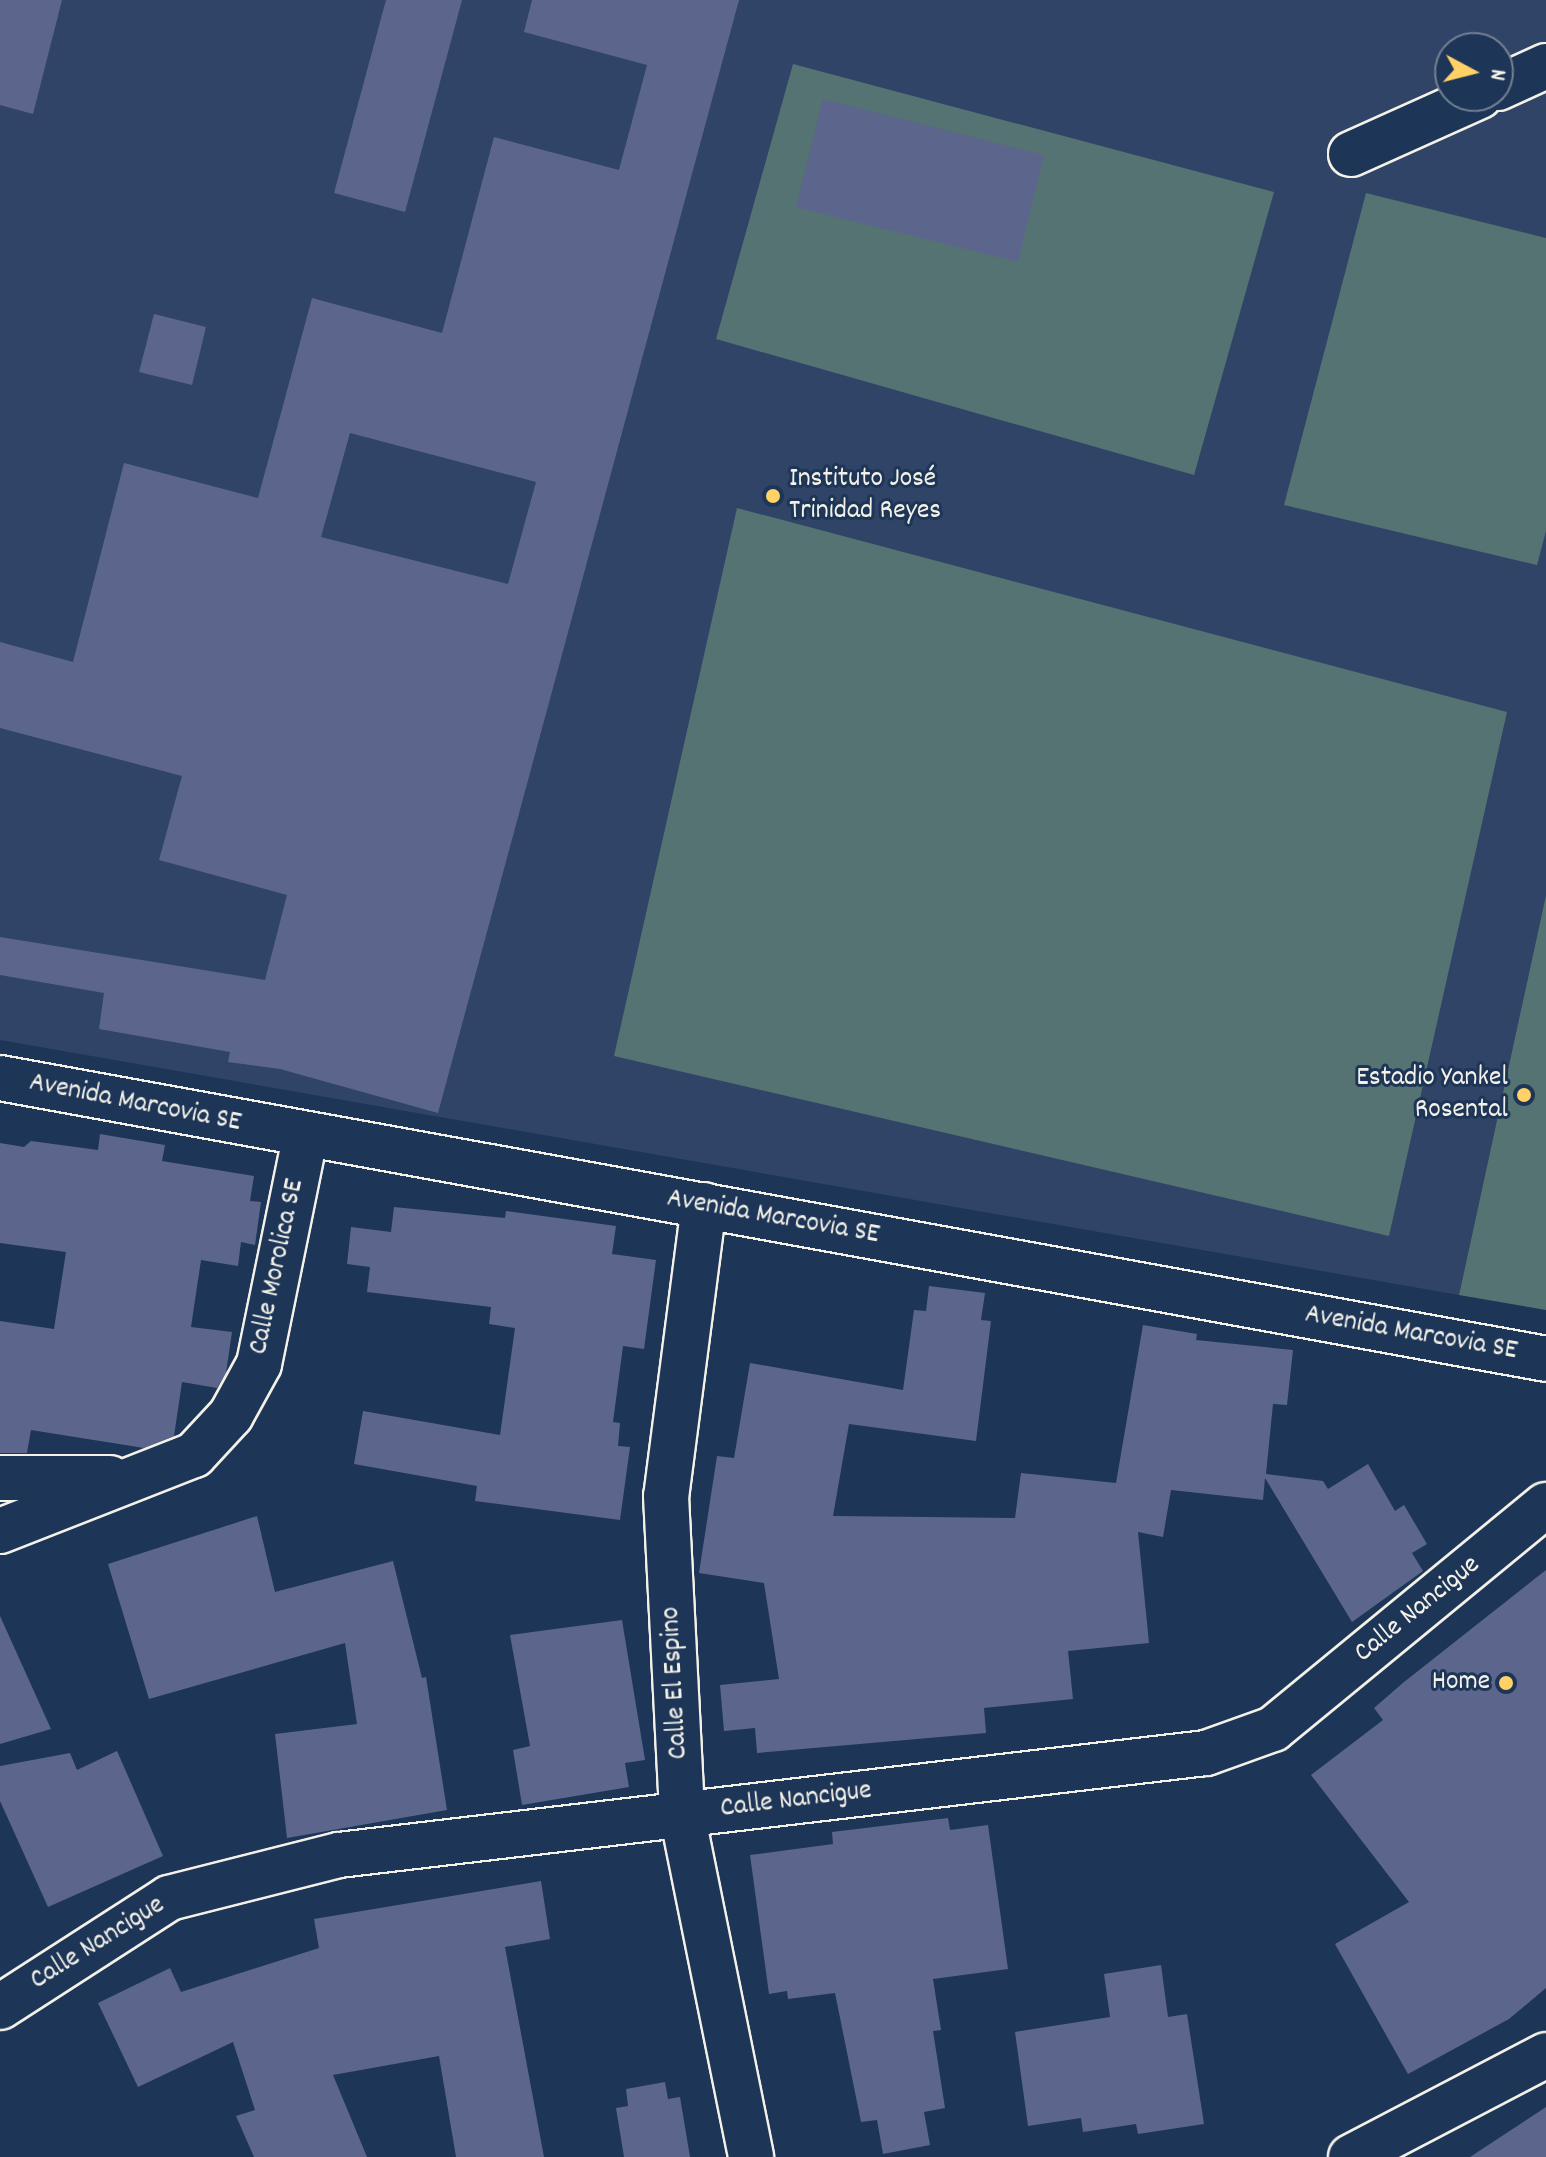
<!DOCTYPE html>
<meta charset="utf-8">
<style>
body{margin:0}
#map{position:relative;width:1546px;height:2157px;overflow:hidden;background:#1d3557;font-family:Dekko,sans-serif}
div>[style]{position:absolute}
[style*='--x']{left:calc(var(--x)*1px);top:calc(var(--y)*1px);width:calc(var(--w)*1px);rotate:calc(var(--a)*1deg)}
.built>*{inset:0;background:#304467}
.green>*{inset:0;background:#557372}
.building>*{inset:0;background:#5c668d}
.roads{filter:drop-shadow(2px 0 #f4f1e8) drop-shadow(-2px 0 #f4f1e8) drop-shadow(0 2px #f4f1e8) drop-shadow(0 -2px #f4f1e8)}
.minor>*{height:44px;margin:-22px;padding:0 22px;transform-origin:22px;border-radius:22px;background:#1d3557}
.dots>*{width:22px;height:22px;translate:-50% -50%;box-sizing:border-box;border:4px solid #1d3557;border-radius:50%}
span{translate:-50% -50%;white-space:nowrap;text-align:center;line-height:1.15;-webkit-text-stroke:6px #1d3557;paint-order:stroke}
.poi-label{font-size:28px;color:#f4f1e8}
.left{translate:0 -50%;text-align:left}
.right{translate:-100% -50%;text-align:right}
.street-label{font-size:28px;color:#f4f1e8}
.north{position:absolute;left:1434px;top:32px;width:80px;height:80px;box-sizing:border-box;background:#1d3557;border:2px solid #738091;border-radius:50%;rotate:97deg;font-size:22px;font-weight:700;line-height:32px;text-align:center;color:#f4f1e8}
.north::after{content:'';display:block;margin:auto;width:28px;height:36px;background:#ffd166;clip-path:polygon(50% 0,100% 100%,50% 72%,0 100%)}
</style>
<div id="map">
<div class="built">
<i style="clip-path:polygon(evenodd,0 0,1546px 0,1546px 895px,1459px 1295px,0 1040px,0 0,1450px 48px,1498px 48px,1498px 96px,1450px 96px,1450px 48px)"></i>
</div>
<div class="green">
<i style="clip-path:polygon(793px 64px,1274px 192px,1194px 475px,716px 339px)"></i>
<i style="clip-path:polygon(1366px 193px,1546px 238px,1546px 531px,1537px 565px,1284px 505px)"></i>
<i style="clip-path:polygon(737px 508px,1507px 712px,1389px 1236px,614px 1056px)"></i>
<i style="clip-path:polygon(1546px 895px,1546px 1310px,1459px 1295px)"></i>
</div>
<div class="building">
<i style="clip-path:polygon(0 0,62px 0,33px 114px,0 105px)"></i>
<i style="clip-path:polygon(386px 0,462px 0,405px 212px,334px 193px)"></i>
<i style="clip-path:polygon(evenodd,532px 0,739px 0,438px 1113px,280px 1069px,228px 1062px,230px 1052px,99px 1029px,104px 993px,0 975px,0 937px,265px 980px,287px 895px,159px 860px,182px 776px,0 728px,0 642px,73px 662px,124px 463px,258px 498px,312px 298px,442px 333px,494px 137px,619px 170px,647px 65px,524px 32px,532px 0,350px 433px,536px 482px,508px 584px,321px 537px,350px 433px)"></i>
<i style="clip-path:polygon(823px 99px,1044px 155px,1018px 262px,796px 207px)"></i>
<i style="clip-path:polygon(154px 314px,206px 327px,192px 385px,139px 372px)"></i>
<i style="clip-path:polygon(100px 1134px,165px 1145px,162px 1161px,254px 1176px,250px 1201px,261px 1202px,255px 1245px,241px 1242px,238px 1266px,201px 1260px,191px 1327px,232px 1332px,226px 1373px,217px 1388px,182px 1382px,174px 1436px,144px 1448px,31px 1430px,27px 1453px,0 1453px,0 1321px,54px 1329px,66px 1252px,0 1243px,0 1143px,24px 1147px,31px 1141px,98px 1150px)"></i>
<i style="clip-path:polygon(394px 1207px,505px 1218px,506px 1211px,616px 1226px,612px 1254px,656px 1260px,644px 1349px,623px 1346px,613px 1422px,620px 1423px,618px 1446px,630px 1447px,620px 1520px,475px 1501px,477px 1486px,354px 1464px,363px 1411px,500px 1435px,515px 1328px,489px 1324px,491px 1307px,367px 1292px,370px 1267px,347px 1264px,351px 1227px,391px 1232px)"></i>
<i style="clip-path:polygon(929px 1286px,985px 1293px,981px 1320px,991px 1321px,976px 1441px,849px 1424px,833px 1516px,1015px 1518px,1021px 1473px,1116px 1483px,1143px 1325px,1197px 1334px,1196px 1340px,1293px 1350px,1287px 1405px,1273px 1404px,1266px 1474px,1323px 1481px,1328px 1489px,1368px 1464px,1395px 1511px,1404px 1505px,1427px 1544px,1412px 1553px,1423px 1571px,1352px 1622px,1265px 1478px,1263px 1500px,1171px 1490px,1163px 1537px,1138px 1532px,1149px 1643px,1068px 1651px,1073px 1699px,984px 1708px,986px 1733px,757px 1753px,755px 1728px,724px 1731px,720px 1685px,779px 1679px,764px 1583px,699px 1573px,717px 1456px,734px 1458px,750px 1363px,903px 1390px,914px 1310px,926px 1311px)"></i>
<i style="clip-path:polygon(257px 1516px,275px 1592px,393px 1561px,422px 1678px,426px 1677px,447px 1810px,287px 1838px,275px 1734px,357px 1724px,345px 1643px,149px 1699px,108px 1564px)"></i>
<i style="clip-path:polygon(1546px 1570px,1546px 1988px,1509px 2019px,1408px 2074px,1335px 1944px,1409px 1902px,1311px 1775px,1383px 1720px,1374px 1708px,1404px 1682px)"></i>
<i style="clip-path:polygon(0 1616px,51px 1729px,0 1744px)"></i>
<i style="clip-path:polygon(622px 1620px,645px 1760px,625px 1763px,629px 1787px,522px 1805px,513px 1750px,530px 1746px,510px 1635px)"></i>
<i style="clip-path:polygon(117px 1751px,163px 1856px,48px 1907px,0 1801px,0 1766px,70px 1753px,77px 1770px)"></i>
<i style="clip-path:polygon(948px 1818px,950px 1830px,988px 1825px,1008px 1969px,933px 1979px,941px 2030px,933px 2031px,945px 2108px,924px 2112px,930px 2145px,883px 2154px,877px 2120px,861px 2122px,835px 1993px,788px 1999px,787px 1991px,769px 1994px,750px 1855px,833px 1844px,832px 1832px)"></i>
<i style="clip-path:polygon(541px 1881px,550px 1939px,505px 1947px,544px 2157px,456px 2157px,439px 2056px,333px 2075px,367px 2157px,254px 2157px,236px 2116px,255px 2110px,233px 2042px,138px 2087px,98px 2003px,170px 1968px,181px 1992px,319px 1948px,314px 1919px)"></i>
<i style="clip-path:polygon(1161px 1965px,1168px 2017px,1187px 2014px,1204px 2124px,1138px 2134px,1136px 2124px,1083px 2132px,1081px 2118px,1028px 2126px,1015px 2032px,1110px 2017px,1104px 1974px)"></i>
<i style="clip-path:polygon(665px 2082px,668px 2099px,680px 2097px,690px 2157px,624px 2157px,616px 2108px,628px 2106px,626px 2089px)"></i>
<i style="clip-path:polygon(1546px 2107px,1546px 2157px,1470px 2157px)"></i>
</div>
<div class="roads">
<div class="minor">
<i style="--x:1498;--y:88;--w:53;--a:-24.6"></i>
<i style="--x:1351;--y:154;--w:141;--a:-24.2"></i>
<i style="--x:0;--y:1078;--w:1571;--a:10.3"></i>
<i style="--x:704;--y:1205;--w:293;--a:97.4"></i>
<i style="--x:666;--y:1496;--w:318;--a:87.1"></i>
<i style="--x:682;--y:1814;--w:350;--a:78.6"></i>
<i style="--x:0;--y:1478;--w:110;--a:0"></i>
<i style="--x:0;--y:1531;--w:208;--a:-21.4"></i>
<i style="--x:194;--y:1455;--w:54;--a:-47.2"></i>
<i style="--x:231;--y:1415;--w:58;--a:-61.2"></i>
<i style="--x:259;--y:1364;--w:232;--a:-78.5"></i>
<i style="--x:0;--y:2007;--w:201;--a:-32.8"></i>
<i style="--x:169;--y:1898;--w:175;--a:-14.2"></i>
<i style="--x:339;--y:1855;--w:873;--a:-6.71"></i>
<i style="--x:1206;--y:1753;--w:71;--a:-19.7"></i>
<i style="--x:1273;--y:1729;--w:353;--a:-39.4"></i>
<i style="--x:1351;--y:2157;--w:220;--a:-27.6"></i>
</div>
</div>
<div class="dots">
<i style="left:773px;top:496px;background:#ffd166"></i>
<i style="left:1524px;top:1095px;background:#ffd166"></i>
<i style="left:1506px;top:1683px;background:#ffd166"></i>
</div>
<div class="poi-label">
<span class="left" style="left:789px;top:496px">Instituto José<br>Trinidad Reyes</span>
<span class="right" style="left:1508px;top:1095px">Estadio Yankel<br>Rosental</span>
<span class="right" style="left:1490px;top:1683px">Home</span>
</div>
<div class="street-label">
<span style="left:135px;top:1104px;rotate:11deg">Avenida Marcovia SE</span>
<span style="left:773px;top:1218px;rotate:10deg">Avenida Marcovia SE</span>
<span style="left:278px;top:1267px;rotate:-78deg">Calle Morolica SE</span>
<span style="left:1411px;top:1334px;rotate:10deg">Avenida Marcovia SE</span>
<span style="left:1418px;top:1610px;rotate:-39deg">Calle Nancigue</span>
<span style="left:676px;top:1683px;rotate:-93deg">Calle El Espino</span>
<span style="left:796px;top:1801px;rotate:-7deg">Calle Nancigue</span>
<span style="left:98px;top:1944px;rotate:-32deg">Calle Nancigue</span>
</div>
<div class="north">N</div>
</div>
